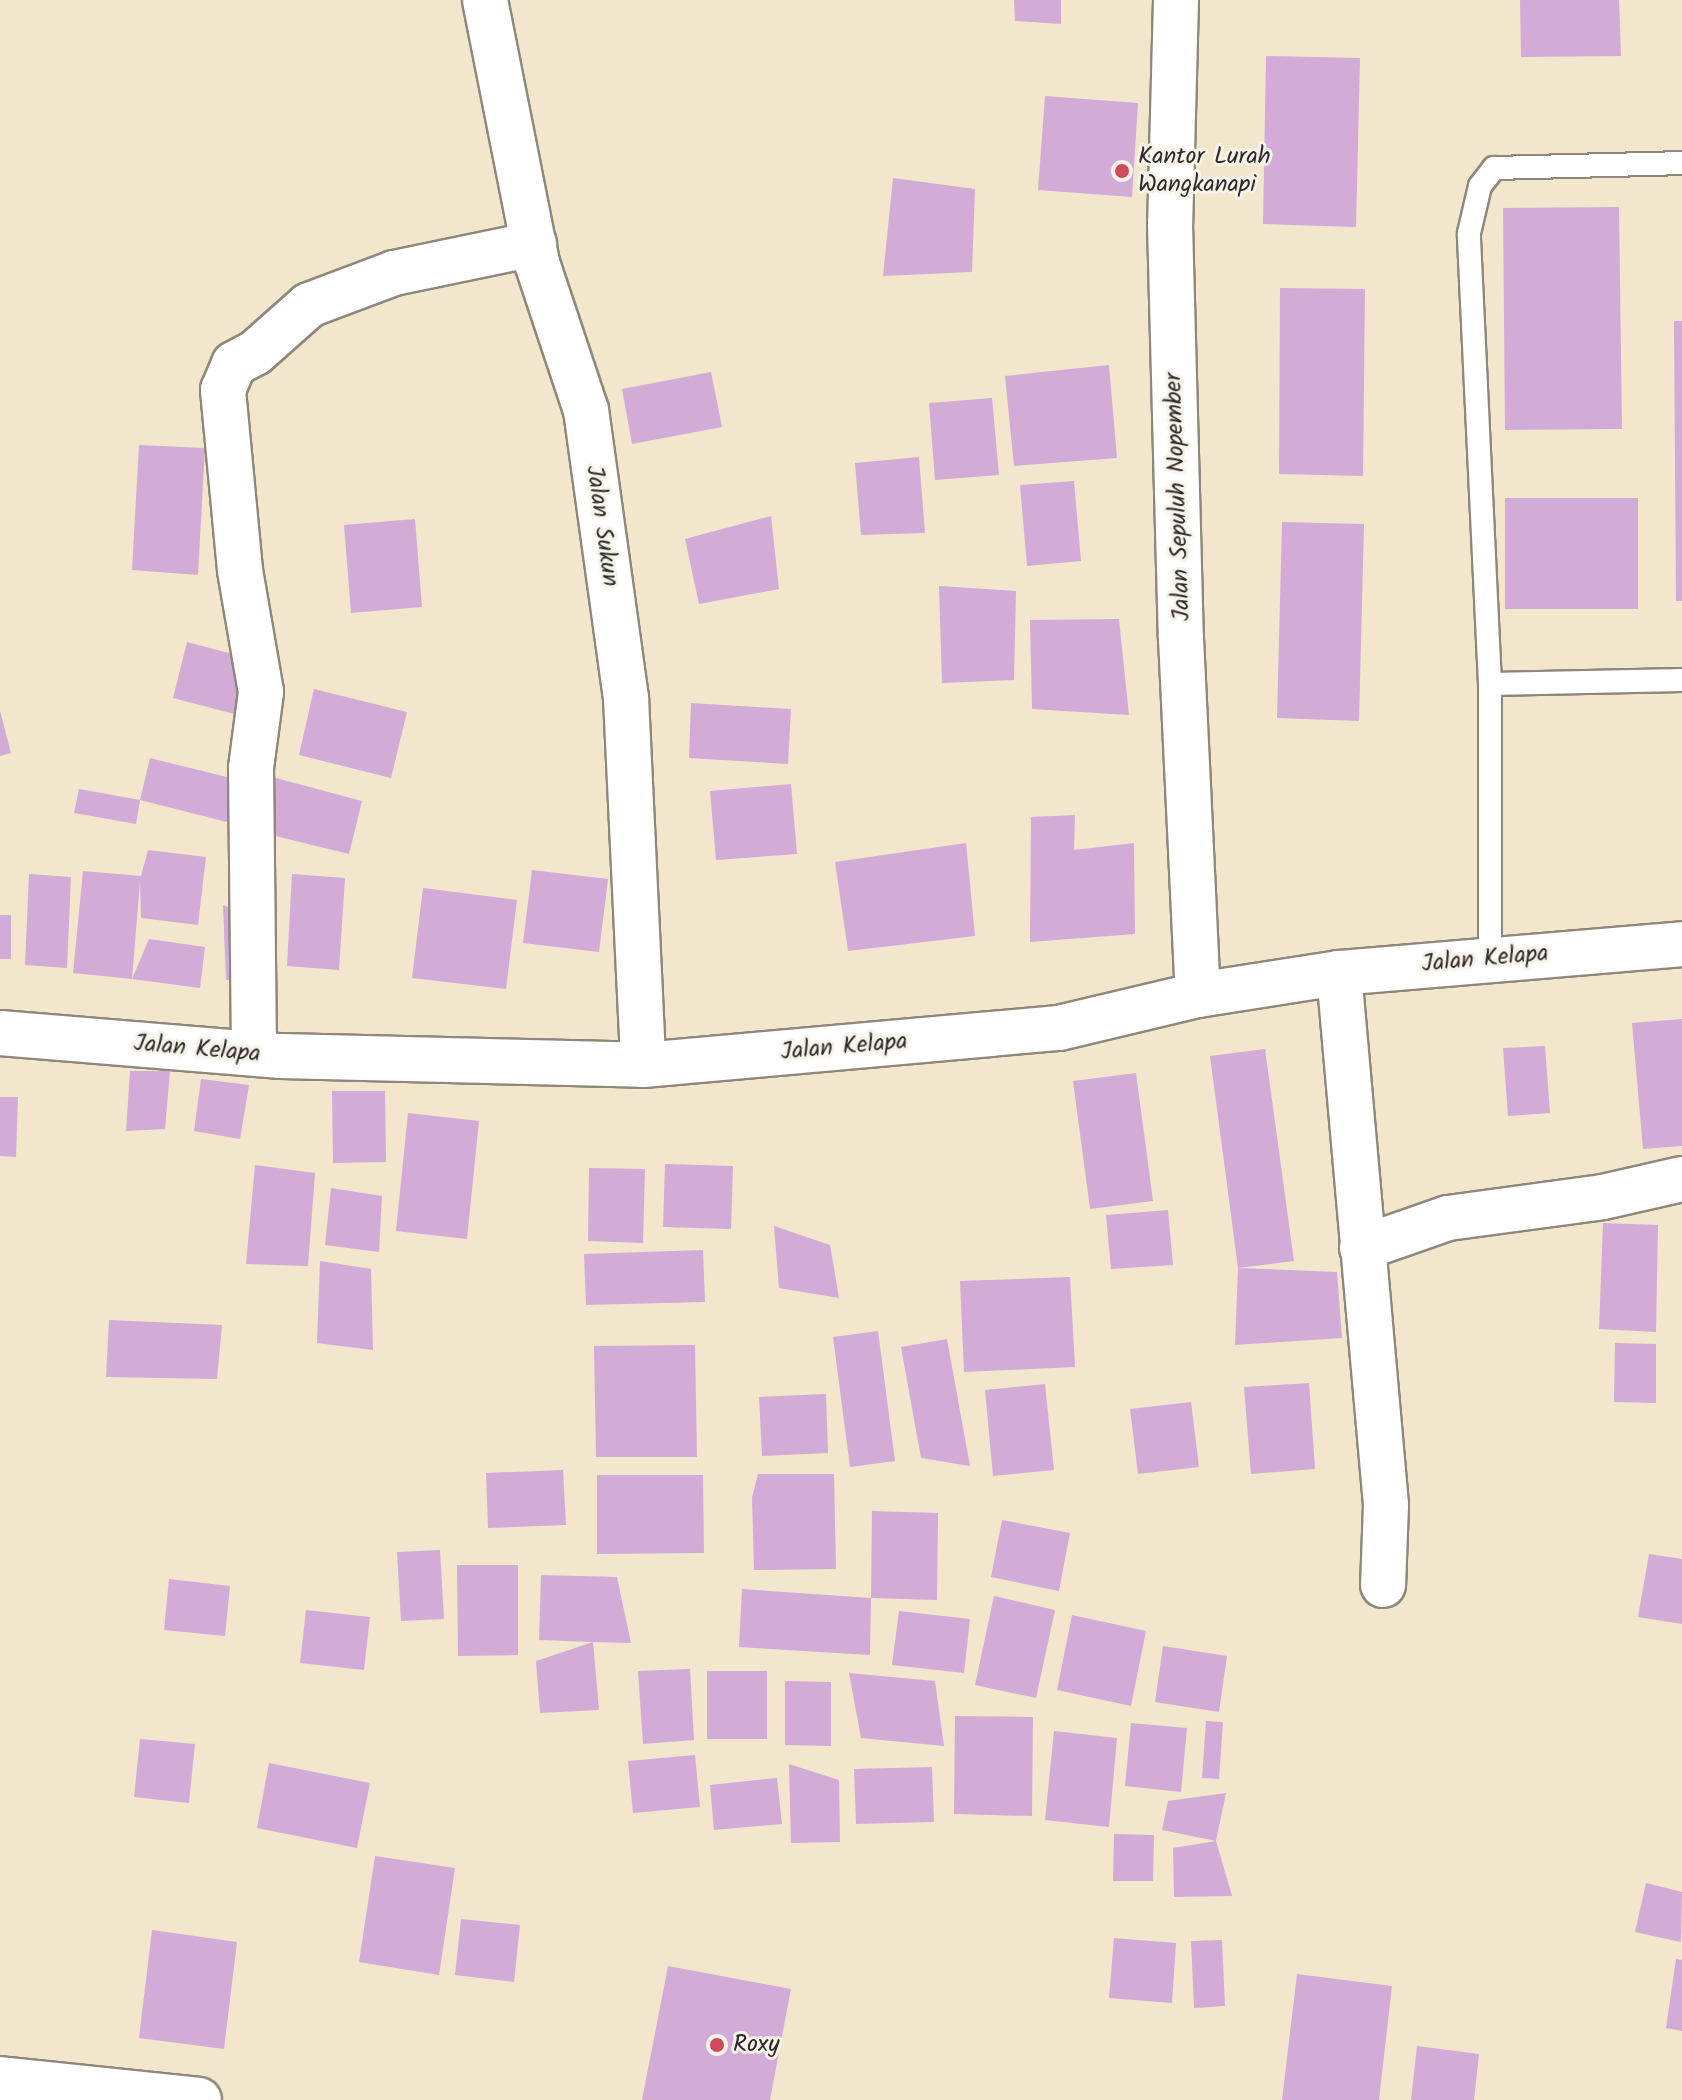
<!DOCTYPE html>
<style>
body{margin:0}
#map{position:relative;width:1682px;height:2100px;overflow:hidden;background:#f2e6cd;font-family:Kalam,sans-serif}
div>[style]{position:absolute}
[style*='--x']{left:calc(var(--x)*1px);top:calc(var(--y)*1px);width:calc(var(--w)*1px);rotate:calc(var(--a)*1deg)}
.building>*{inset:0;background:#d3abd7}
.roads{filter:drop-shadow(2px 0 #8e887c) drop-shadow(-2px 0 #8e887c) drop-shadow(0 2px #8e887c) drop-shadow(0 -2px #8e887c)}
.service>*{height:22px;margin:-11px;padding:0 11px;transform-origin:11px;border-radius:11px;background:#fff}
.minor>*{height:44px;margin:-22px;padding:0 22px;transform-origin:22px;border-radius:22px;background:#fff}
.tertiary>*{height:44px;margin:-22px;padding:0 22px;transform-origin:22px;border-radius:22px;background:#fff}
.dots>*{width:22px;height:22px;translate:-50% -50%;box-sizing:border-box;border:4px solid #f7f3e8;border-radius:50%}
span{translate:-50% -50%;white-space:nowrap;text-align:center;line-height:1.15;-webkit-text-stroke:6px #f7f3e8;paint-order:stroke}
.poi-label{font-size:24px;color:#2b2b2b}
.left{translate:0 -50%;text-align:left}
.street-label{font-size:24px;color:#2b2b2b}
</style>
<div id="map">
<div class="building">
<i style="clip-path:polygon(1014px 0,1061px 0,1061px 24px,1015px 21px)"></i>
<i style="clip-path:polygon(1520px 0,1619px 0,1621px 56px,1521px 57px)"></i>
<i style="clip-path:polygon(1266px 56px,1360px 58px,1356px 227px,1263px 224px)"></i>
<i style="clip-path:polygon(1045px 96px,1138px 103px,1132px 197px,1038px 190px)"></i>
<i style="clip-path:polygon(893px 178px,975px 189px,972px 272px,883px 276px)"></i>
<i style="clip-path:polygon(1619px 207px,1622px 429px,1505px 430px,1503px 208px)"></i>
<i style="clip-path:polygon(1280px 288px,1365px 289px,1363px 476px,1279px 474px)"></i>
<i style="clip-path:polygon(1674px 321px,1682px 321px,1682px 601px,1676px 601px)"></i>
<i style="clip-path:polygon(1109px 365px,1117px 458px,1014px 466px,1005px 376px)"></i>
<i style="clip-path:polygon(711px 372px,722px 427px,632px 444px,622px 389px)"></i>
<i style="clip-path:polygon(992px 398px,999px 475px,935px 480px,929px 403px)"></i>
<i style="clip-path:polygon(139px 445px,205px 448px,198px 575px,132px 570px)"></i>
<i style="clip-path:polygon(919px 457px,925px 533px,861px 535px,855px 463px)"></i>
<i style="clip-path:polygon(1074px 481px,1081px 561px,1027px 566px,1020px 485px)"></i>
<i style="clip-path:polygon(1505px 498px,1638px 498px,1638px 609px,1505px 609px)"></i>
<i style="clip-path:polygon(771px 516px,779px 589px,699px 604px,685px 539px)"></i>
<i style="clip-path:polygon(415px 519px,422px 607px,351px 613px,344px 525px)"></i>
<i style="clip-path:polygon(1282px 522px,1364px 524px,1359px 721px,1277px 718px)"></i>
<i style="clip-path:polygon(939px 586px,1016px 591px,1014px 680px,942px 683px)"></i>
<i style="clip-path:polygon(1119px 619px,1129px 715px,1032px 709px,1030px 620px)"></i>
<i style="clip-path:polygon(187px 642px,255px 660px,242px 716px,173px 698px)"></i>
<i style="clip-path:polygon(314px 689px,407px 712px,391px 778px,299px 755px)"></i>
<i style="clip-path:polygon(691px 703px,791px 709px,788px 764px,689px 758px)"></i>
<i style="clip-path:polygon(0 711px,11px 753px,0 756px)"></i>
<i style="clip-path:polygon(150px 758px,239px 780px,227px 822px,140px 800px)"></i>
<i style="clip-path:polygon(272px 777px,362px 801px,349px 854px,259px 832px)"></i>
<i style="clip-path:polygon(791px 784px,797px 854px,716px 860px,710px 791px)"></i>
<i style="clip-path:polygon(79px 789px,140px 800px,136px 824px,74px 813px)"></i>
<i style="clip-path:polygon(1075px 815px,1074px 850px,1134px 843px,1135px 934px,1030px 942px,1031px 817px)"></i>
<i style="clip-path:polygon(966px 843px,975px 936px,848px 951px,835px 862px)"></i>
<i style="clip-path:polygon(148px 850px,206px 857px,198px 925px,141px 918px,140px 882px,132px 979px,73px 973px,83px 871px,141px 876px)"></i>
<i style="clip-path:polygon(532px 870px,608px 879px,599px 952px,523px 943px)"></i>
<i style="clip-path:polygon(29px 874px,71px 877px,67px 968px,25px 965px)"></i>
<i style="clip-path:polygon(292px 874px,345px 878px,339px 970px,287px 966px)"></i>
<i style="clip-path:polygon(423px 888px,517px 900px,506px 989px,412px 978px)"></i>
<i style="clip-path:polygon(223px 905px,248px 914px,250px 979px,226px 980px)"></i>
<i style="clip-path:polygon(0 915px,11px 915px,11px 959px,0 959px)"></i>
<i style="clip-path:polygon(149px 939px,205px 947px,200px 988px,132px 979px)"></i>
<i style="clip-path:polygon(1682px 1019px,1682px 1146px,1643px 1149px,1632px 1023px)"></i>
<i style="clip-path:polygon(1545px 1046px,1550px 1113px,1508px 1116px,1503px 1048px)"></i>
<i style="clip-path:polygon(1265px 1049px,1294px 1261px,1238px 1268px,1210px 1056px)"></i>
<i style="clip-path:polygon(130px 1071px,170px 1071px,165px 1129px,126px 1131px)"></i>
<i style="clip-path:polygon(1136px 1073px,1153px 1201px,1090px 1209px,1073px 1081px)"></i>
<i style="clip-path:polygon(201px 1079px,249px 1085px,240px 1139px,194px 1131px)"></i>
<i style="clip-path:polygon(332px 1091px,385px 1091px,386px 1162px,333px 1163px)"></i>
<i style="clip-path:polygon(0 1097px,18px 1097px,16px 1157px,0 1156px)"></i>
<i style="clip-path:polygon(408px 1113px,479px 1121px,467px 1239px,396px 1231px)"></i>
<i style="clip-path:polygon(665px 1164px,733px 1166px,731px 1229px,663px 1227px)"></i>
<i style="clip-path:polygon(255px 1165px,315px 1173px,308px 1266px,246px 1264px)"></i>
<i style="clip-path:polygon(589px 1168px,645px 1169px,643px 1243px,588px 1241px)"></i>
<i style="clip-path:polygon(331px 1188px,382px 1196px,379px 1252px,325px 1245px)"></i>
<i style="clip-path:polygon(1168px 1210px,1173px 1265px,1111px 1269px,1106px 1215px)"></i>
<i style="clip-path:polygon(1603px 1223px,1658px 1225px,1656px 1332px,1599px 1329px)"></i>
<i style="clip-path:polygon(774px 1226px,830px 1245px,839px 1298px,779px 1288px)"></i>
<i style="clip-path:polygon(703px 1250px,705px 1302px,586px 1305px,584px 1254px)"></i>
<i style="clip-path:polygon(320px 1261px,371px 1269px,373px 1350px,317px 1343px)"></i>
<i style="clip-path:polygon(1238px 1268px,1337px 1272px,1342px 1338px,1235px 1345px)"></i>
<i style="clip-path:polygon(1070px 1277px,1075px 1367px,964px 1372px,960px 1281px)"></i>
<i style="clip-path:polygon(109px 1320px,222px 1325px,217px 1379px,106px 1377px)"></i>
<i style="clip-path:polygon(878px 1331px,895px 1461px,850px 1467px,833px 1337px)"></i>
<i style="clip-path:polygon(947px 1339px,970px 1466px,921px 1458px,901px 1347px)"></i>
<i style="clip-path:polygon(1615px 1343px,1656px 1344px,1656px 1403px,1614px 1402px)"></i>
<i style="clip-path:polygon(695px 1345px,697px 1457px,596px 1457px,594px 1346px)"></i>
<i style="clip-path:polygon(1309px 1383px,1315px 1469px,1251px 1474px,1244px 1387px)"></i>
<i style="clip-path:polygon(1045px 1384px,1054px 1470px,993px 1476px,985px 1390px)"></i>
<i style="clip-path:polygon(826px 1394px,828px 1453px,762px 1456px,759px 1397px)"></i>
<i style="clip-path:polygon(1191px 1402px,1199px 1467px,1138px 1474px,1130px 1409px)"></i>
<i style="clip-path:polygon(563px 1470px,566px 1525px,488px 1528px,486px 1473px)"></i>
<i style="clip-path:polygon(758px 1474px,834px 1474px,836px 1569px,754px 1570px,752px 1497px)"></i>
<i style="clip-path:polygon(597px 1475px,703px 1475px,704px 1553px,597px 1554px)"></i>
<i style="clip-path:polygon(872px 1511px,938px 1513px,937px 1600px,871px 1598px)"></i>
<i style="clip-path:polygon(1002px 1520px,1070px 1533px,1059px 1591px,991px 1577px)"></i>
<i style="clip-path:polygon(440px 1550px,444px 1619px,401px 1621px,397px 1552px)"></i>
<i style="clip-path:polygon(1649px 1554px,1682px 1559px,1682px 1624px,1638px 1617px)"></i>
<i style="clip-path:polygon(457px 1565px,518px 1565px,518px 1655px,458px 1656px)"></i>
<i style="clip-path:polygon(541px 1575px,617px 1577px,631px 1643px,593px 1642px,599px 1710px,540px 1713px,536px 1661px,593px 1642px,539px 1640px)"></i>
<i style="clip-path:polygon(169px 1579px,230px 1586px,225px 1636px,164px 1630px)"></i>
<i style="clip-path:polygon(742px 1589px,871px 1598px,870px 1655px,739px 1647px)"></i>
<i style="clip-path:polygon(994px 1596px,1055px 1610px,1036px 1698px,975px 1685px)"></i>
<i style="clip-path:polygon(306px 1610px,370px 1617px,364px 1670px,300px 1663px)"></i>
<i style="clip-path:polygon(899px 1611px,970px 1619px,964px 1673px,892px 1665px)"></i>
<i style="clip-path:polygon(1072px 1615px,1146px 1631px,1131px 1706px,1057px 1690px)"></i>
<i style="clip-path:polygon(1163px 1646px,1227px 1656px,1219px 1712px,1155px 1702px)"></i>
<i style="clip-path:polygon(690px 1669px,694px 1740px,643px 1744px,638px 1671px)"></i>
<i style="clip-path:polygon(707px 1671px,767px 1671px,767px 1739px,707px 1739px)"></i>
<i style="clip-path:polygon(849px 1673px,935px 1681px,944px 1746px,861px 1738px)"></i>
<i style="clip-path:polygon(785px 1681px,831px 1682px,831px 1746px,785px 1745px)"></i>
<i style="clip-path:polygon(955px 1716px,1033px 1717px,1032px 1816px,954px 1814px)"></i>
<i style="clip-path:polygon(1206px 1721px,1223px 1722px,1219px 1779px,1202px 1778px)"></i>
<i style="clip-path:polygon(1131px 1723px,1187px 1728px,1181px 1792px,1125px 1786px)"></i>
<i style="clip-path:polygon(1054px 1731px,1117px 1738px,1109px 1827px,1045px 1820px)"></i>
<i style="clip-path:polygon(140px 1739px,195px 1744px,189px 1803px,134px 1797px)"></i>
<i style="clip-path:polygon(695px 1755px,700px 1807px,633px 1813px,628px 1761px)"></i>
<i style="clip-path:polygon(269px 1763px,370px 1783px,357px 1848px,257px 1828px)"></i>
<i style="clip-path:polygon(789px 1764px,839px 1780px,840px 1842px,791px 1843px)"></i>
<i style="clip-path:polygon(932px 1767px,934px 1822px,856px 1824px,854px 1769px)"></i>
<i style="clip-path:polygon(777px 1778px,782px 1824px,714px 1830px,710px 1785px)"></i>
<i style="clip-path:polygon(1226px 1793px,1216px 1841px,1162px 1830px,1168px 1801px)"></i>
<i style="clip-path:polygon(1114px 1834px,1154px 1835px,1153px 1881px,1113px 1881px)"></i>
<i style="clip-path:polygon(1216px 1841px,1232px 1896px,1174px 1897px,1173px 1848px)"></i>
<i style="clip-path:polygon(375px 1856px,455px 1868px,439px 1975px,359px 1962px)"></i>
<i style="clip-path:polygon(1646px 1883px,1682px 1892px,1681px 1942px,1635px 1932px)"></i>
<i style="clip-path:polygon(461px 1919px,520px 1925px,514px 1982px,455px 1975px)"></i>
<i style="clip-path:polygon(152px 1930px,237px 1942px,224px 2049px,139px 2038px)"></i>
<i style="clip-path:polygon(1114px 1938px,1176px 1943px,1172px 2003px,1109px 1998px)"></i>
<i style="clip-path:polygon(1222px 1940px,1225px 2006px,1194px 2008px,1191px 1941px)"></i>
<i style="clip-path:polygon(1676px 1959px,1682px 1960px,1682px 2031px,1666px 2028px)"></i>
<i style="clip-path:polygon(668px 1966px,791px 1989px,770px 2100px,642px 2100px)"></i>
<i style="clip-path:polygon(1297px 1974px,1392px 1986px,1379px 2100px,1282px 2100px)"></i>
<i style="clip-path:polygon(1417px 2046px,1479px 2054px,1474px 2100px,1411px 2100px)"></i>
</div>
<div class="roads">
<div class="service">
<i style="--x:1490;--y:684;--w:192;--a:-1.2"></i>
<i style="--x:1490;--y:958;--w:274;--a:-90"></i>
<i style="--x:1490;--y:684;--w:451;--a:-92.7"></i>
<i style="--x:1469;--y:233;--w:48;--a:-76.8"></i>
<i style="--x:1480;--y:186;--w:23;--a:-52"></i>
<i style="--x:1494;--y:168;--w:188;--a:-1.5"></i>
</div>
<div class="minor">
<i style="--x:485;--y:0;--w:268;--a:78.8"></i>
<i style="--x:537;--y:263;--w:155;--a:71.6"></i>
<i style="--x:586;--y:410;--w:291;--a:82.1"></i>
<i style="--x:626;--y:698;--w:367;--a:87.3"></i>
<i style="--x:1176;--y:0;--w:224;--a:91.5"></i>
<i style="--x:1170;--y:224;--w:414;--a:88.5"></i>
<i style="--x:1181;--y:638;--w:357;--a:87.3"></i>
<i style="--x:1339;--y:973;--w:534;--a:84.95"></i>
<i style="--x:1386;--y:1505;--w:80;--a:92.1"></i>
<i style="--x:254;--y:1053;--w:285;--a:-90.6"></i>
<i style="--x:251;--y:768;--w:77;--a:-82.5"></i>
<i style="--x:261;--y:692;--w:124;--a:-99.8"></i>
<i style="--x:240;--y:570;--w:181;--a:-95.4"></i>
<i style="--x:223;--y:390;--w:28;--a:-67"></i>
<i style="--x:234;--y:364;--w:24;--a:-28"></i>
<i style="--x:255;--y:353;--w:72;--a:-41.6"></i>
<i style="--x:309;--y:305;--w:91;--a:-20.6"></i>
<i style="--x:394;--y:273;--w:143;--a:-11.7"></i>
<i style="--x:1362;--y:1248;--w:91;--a:-19.2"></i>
<i style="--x:1448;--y:1218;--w:156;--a:-7.7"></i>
<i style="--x:1603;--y:1197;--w:81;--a:-12.8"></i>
<i style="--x:0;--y:2079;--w:200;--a:6"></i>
</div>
<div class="tertiary">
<i style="--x:0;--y:1033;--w:282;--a:4.7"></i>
<i style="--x:281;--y:1056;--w:362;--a:1.4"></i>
<i style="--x:643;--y:1065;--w:418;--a:-5.1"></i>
<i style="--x:1059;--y:1028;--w:143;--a:-13.4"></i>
<i style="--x:1198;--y:995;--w:143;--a:-8.9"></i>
<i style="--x:1339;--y:973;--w:344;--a:-4.8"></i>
</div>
</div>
<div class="dots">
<i style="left:1122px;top:171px;background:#d1495b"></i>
<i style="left:717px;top:2045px;background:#d1495b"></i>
</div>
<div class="poi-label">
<span class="left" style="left:1138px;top:171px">Kantor Lurah<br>Wangkanapi</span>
<span class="left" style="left:733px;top:2045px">Roxy</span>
</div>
<div class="street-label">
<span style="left:1178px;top:497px;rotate:-92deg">Jalan Sepuluh Nopember</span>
<span style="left:602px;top:526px;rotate:82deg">Jalan Sukun</span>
<span style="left:1485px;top:959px;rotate:-5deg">Jalan Kelapa</span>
<span style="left:844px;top:1047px;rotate:-5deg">Jalan Kelapa</span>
<span style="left:197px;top:1049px;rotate:5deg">Jalan Kelapa</span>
</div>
</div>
